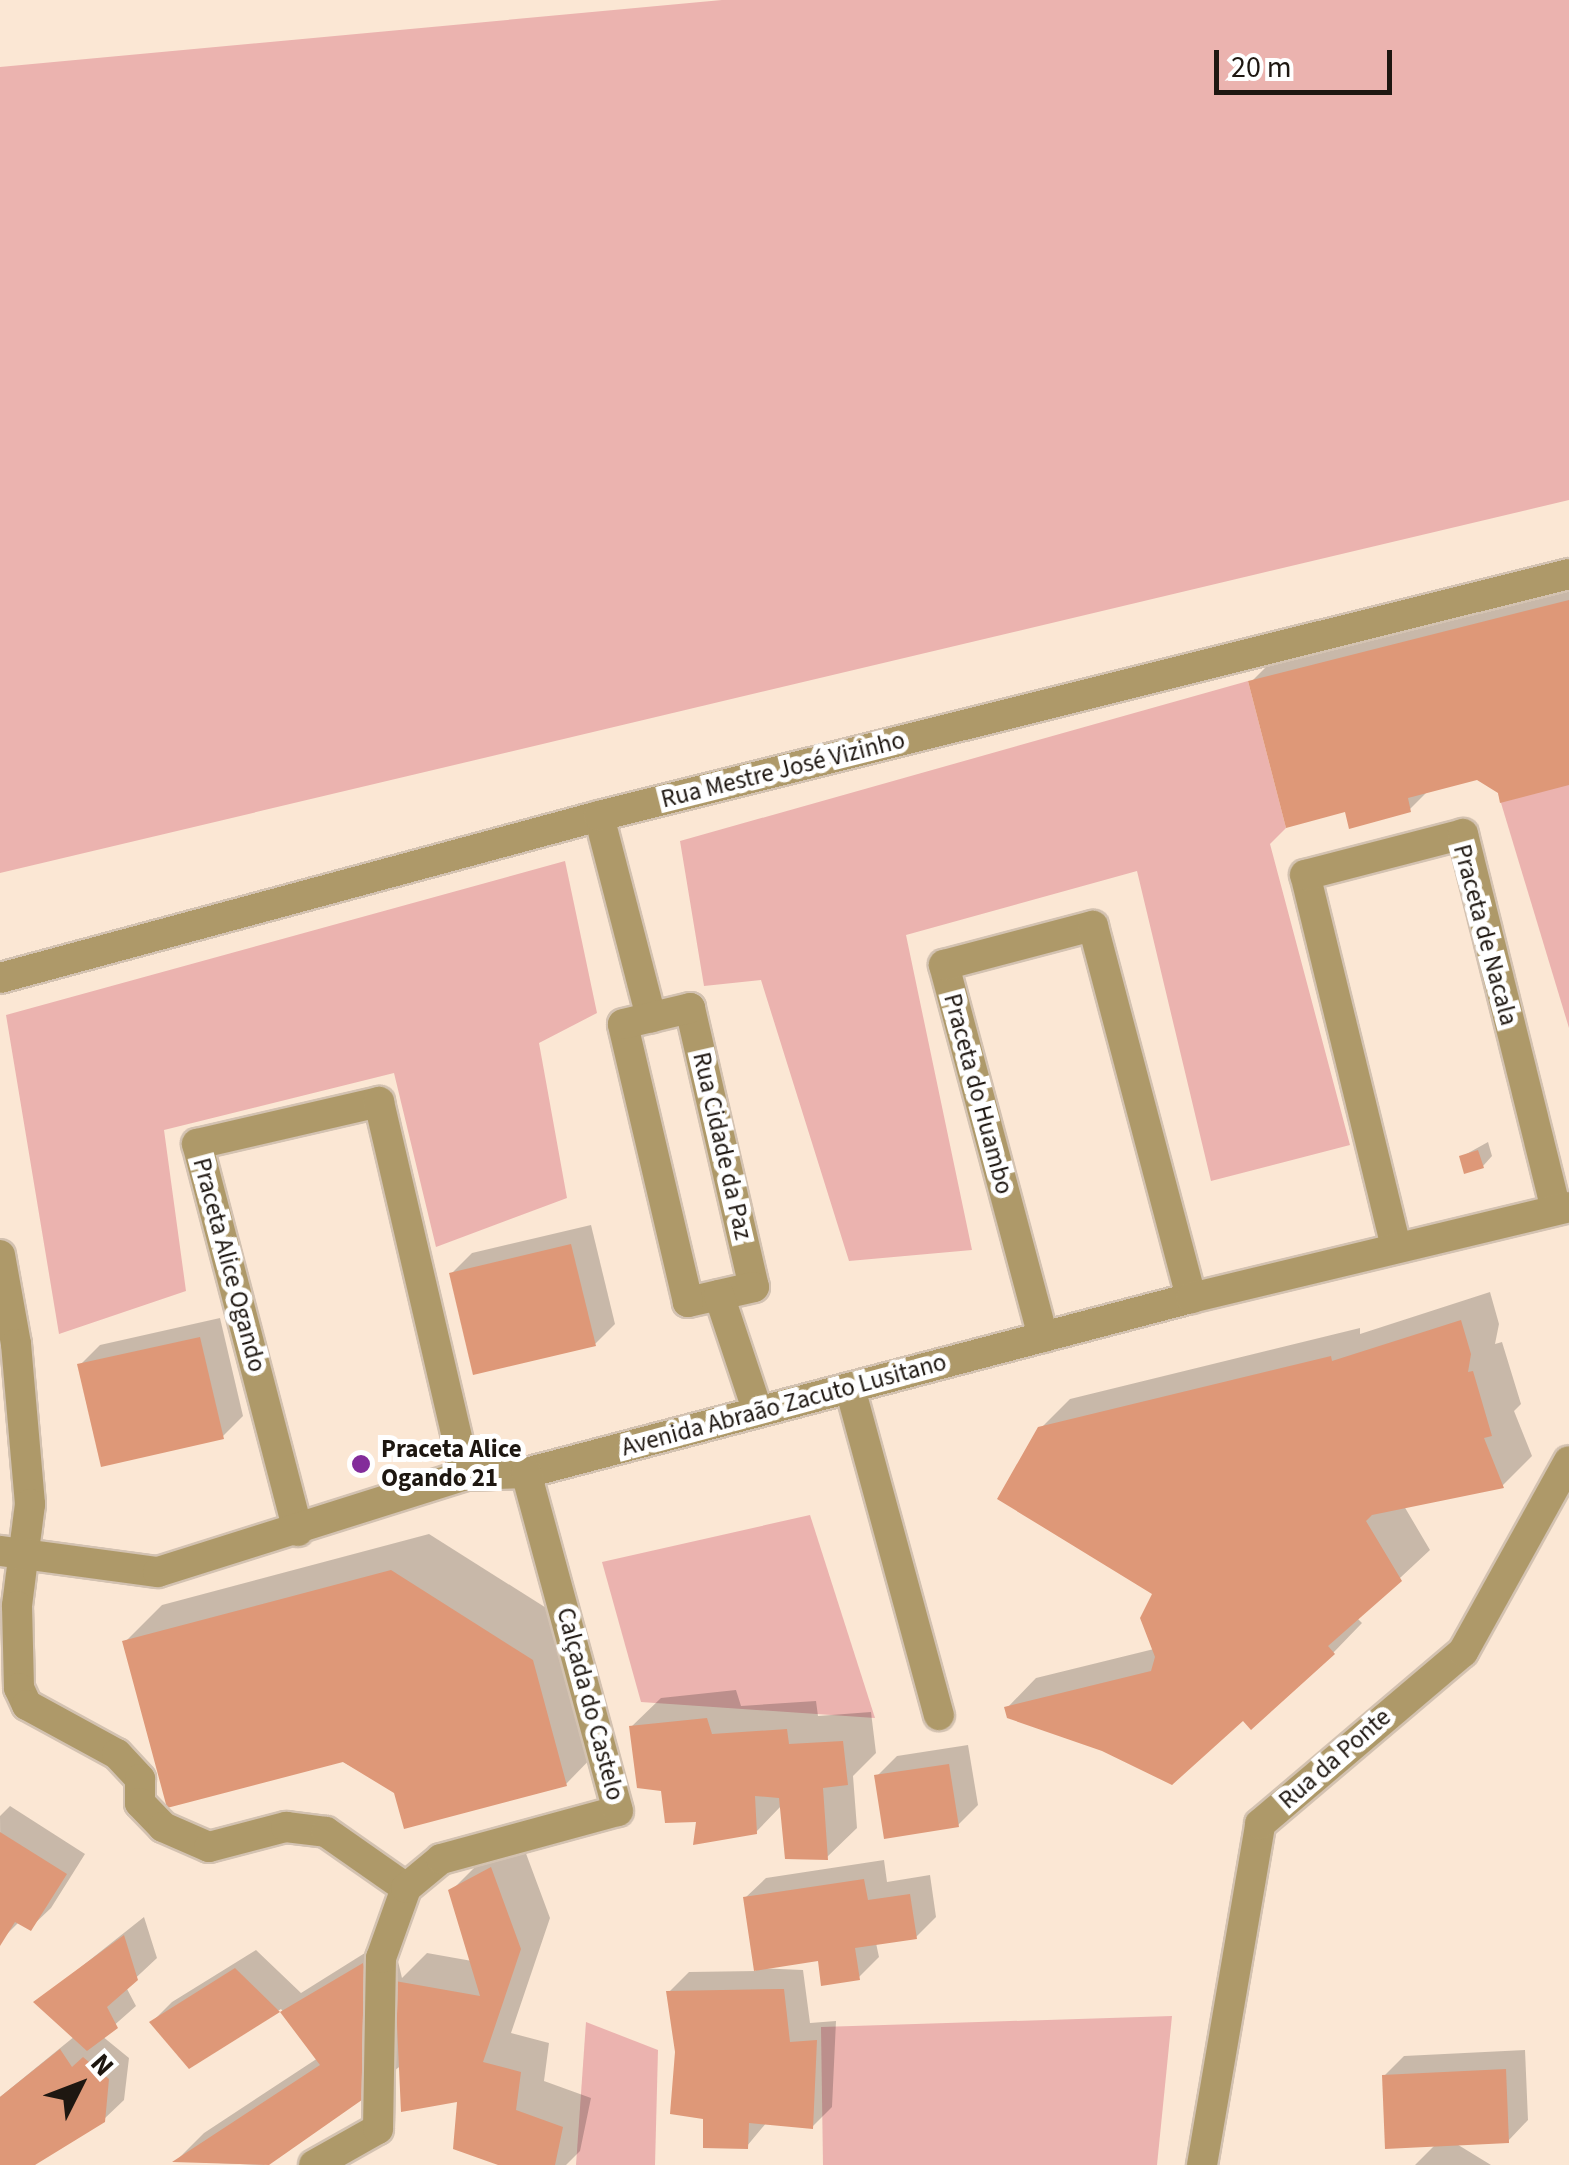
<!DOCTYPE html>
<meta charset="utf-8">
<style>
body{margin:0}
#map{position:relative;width:1569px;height:2165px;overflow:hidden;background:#fbe7d4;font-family:"Source Sans 3",sans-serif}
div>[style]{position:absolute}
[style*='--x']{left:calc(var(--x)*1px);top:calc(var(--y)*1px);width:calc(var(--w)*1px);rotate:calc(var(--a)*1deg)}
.green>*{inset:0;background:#ebb3af}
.shadow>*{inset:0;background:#0003}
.building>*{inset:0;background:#de9878}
.roads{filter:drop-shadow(2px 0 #d3c2b1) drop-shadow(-2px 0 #d3c2b1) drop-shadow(0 2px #d3c2b1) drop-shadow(0 -2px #d3c2b1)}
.minor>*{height:30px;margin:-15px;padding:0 15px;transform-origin:15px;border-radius:15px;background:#ae9969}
.dots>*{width:28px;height:28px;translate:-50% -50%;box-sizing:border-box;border:5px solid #fff;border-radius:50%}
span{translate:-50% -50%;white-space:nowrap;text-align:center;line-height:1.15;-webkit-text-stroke:10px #fff;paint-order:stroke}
.street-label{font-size:25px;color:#1e1711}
.poi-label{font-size:25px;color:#1e1711;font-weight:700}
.left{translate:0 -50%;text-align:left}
.north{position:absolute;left:30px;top:2035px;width:100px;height:100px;-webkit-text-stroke:8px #fff;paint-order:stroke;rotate:48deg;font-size:28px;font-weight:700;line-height:40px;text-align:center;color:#1e1711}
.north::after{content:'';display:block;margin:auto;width:35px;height:45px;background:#1e1711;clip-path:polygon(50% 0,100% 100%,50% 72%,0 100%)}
.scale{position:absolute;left:1214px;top:50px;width:178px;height:45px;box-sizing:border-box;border:5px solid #1e1711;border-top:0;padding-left:12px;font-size:30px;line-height:35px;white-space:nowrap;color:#1e1711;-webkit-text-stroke:8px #fff;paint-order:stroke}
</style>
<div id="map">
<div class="green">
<i style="clip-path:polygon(722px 0,1569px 0,1569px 500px,0 873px,0 67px)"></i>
<i style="clip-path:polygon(1248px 681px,1286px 828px,1270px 844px,1350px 1145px,1211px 1181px,1137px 871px,906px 935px,972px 1250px,849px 1261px,761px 980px,704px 986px,680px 841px)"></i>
<i style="clip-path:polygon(1569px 779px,1569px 1028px,1498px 793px)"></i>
<i style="clip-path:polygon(565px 861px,597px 1013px,539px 1043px,567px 1198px,436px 1247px,394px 1073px,164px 1130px,186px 1291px,59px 1334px,6px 1015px)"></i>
<i style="clip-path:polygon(810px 1515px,875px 1718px,641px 1702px,602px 1562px)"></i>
<i style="clip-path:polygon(1172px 2016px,1157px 2165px,823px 2165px,821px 2027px)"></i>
<i style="clip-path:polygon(586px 2022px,658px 2050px,655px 2165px,576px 2165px)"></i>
</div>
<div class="shadow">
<i style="clip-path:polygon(1569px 578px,1569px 782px,1500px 791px,1478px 778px,1429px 790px,1409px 810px,1347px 809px,1251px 682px,1280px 653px)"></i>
<i style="clip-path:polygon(1488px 1142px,1492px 1156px,1483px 1166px,1461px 1157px)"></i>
<i style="clip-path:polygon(591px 1225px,615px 1324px,595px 1344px,452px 1273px,472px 1253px)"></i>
<i style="clip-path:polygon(1490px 1292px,1499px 1324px,1495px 1344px,1502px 1342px,1521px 1404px,1514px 1411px,1532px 1456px,1502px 1486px,1404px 1506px,1430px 1550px,1357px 1618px,1362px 1623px,1333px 1653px,1007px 1708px,1036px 1678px,1154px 1649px,1155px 1593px,1040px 1429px,1070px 1399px,1360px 1328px,1360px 1334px)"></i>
<i style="clip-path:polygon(220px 1318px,243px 1416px,223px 1436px,80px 1365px,100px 1345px)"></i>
<i style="clip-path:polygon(429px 1534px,570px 1623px,603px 1746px,566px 1784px,396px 1791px,125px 1642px,162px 1605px)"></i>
<i style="clip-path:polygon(736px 1690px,741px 1706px,816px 1701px,818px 1716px,871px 1712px,876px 1753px,853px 1776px,857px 1828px,827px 1857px,782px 1805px,756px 1832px,699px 1819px,663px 1789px,631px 1727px,661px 1698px)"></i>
<i style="clip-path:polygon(968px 1745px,978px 1805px,958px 1825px,877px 1776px,897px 1756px)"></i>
<i style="clip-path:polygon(10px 1806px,85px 1854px,51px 1908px,30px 1928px,19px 1922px,1px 1940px,0 1816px)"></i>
<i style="clip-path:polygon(521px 1840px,550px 1918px,511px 2033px,549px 2043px,544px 2081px,591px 2098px,580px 2151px,566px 2165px,506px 2165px,459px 2099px,402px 2065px,264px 2165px,176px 2161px,204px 2133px,318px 2058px,281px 2009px,190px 2066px,152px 2022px,172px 2002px,256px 1950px,301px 1993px,392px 1936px,402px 1978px,427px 1953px,472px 1961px,451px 1891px,481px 1861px)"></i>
<i style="clip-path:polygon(884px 1860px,887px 1882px,930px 1875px,936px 1917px,916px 1937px,876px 1943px,879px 1957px,859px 1977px,820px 1958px,758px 1968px,803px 1970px,810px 2023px,836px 2021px,832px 2107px,812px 2127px,767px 2122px,747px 2146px,706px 2117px,677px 2052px,669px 1992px,689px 1972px,756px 1971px,745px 1898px,766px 1878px)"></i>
<i style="clip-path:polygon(144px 1917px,157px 1958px,126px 1987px,136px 2006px,102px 2036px,129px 2058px,124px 2100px,103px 2120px,30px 2165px,0 2165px,0 2097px,75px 2036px,37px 2002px)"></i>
<i style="clip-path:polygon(1525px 2050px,1528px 2120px,1508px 2141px,1455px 2143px,1491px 2165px,1415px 2165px,1436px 2144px,1384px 2076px,1404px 2056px)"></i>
</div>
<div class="building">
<i style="clip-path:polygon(1569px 600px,1569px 785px,1500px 803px,1498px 793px,1477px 780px,1408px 798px,1411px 812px,1349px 829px,1345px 812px,1286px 828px,1248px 681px)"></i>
<i style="clip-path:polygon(1478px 1150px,1484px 1168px,1464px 1174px,1459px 1156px)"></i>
<i style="clip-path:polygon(571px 1244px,596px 1346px,473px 1375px,449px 1273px)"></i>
<i style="clip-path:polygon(1461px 1320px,1471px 1354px,1468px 1372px,1473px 1371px,1492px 1436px,1484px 1438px,1504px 1488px,1372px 1515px,1366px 1521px,1402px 1581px,1328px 1646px,1335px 1654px,1251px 1730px,1243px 1721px,1172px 1785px,1102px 1751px,1007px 1718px,1004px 1707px,1151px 1671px,1155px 1657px,1140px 1618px,1152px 1594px,997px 1499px,1038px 1427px,1331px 1356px,1332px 1361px)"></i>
<i style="clip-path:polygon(200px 1337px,224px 1439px,101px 1467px,77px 1364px)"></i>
<i style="clip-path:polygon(391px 1570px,533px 1660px,567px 1786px,404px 1829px,394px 1793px,343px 1762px,167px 1808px,122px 1641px)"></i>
<i style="clip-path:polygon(707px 1718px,712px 1734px,787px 1729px,789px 1744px,843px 1741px,848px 1785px,823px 1788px,828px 1860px,785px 1859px,779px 1798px,755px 1796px,757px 1834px,693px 1845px,696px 1822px,665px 1823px,661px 1791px,637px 1788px,629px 1726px)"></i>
<i style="clip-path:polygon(949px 1764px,959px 1827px,884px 1839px,874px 1775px)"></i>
<i style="clip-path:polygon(0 1832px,67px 1874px,31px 1931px,15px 1922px,0 1946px)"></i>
<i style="clip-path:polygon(491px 1867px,521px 1949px,483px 2062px,521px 2072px,516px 2110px,563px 2127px,555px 2165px,498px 2165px,453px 2149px,457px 2102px,401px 2112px,395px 1981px,480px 1996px,448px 1890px)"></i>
<i style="clip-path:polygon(864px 1879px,868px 1900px,910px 1894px,917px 1939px,855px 1948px,860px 1980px,821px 1986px,818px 1961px,754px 1971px,743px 1897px)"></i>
<i style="clip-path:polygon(124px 1935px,138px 1980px,107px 2007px,118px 2028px,87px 2051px,33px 2002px)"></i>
<i style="clip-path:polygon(363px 1963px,389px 2081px,269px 2165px,172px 2162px,320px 2065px,280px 2012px)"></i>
<i style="clip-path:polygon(235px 1968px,280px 2012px,189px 2069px,149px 2022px)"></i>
<i style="clip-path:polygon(784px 1989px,790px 2042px,817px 2040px,813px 2129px,749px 2123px,748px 2149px,703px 2148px,703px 2119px,670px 2114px,675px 2052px,666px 1991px)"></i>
<i style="clip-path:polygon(60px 2049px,72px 2067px,83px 2057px,109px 2079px,105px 2122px,35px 2165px,0 2165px,0 2097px)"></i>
<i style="clip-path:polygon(1506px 2069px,1509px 2143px,1385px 2149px,1382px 2075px)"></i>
</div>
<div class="roads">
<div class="minor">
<i style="--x:599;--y:816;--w:208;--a:75.5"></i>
<i style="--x:0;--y:978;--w:621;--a:-15.13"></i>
<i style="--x:599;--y:816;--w:1000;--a:-14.01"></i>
<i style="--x:690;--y:1008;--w:286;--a:77.1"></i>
<i style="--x:754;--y:1287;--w:68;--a:167.2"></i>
<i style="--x:688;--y:1302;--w:285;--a:-103.2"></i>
<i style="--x:623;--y:1024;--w:69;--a:-13.4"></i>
<i style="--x:1396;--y:1247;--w:383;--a:-103.7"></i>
<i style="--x:1305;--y:875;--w:163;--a:-14.5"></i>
<i style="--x:1463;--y:834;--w:386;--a:76.1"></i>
<i style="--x:0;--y:1255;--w:90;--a:79.8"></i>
<i style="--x:16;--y:1344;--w:161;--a:85"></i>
<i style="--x:30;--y:1504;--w:103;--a:97.3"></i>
<i style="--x:17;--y:1606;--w:82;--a:88.6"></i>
<i style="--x:19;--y:1688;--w:19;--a:65"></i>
<i style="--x:27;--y:1705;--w:102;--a:28.6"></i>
<i style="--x:117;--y:1754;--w:34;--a:47"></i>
<i style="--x:140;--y:1779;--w:24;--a:90"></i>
<i style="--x:140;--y:1803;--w:33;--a:46"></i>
<i style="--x:163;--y:1827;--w:50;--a:23.5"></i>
<i style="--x:209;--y:1847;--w:80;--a:-14.6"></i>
<i style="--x:286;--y:1827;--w:40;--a:7.1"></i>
<i style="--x:326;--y:1832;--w:98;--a:35"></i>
<i style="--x:719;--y:1295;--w:123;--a:71.6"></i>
<i style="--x:1043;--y:1337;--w:385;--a:-104.9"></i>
<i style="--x:944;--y:965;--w:154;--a:-14.7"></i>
<i style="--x:1093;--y:926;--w:385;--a:75.2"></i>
<i style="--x:850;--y:1388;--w:339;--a:74.8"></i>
<i style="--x:298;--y:1531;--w:400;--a:-104.6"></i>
<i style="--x:197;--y:1144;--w:187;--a:-13"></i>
<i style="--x:379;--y:1102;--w:383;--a:76.9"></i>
<i style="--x:0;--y:1551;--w:159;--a:7.6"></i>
<i style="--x:158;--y:1572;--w:323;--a:-17.5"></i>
<i style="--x:466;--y:1475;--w:60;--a:-1.9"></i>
<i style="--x:526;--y:1473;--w:688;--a:-14.74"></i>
<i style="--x:1191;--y:1298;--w:389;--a:-13.5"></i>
<i style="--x:314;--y:2165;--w:73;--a:-29.4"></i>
<i style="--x:378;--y:2129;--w:171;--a:-89"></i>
<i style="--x:381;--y:1958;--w:74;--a:-70.3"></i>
<i style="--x:406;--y:1888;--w:45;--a:-39.6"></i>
<i style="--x:441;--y:1859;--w:183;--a:-15.2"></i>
<i style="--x:618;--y:1811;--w:350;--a:-105.2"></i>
<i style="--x:1202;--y:2165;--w:346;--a:-80.3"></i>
<i style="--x:1260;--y:1824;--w:266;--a:-40.3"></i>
<i style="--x:1463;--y:1652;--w:218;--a:-61"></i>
</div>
</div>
<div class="dots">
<i style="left:361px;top:1464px;background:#832c9a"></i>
</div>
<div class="street-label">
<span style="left:783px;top:770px;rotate:-14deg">Rua Mestre José Vizinho</span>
<span style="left:1485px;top:935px;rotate:75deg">Praceta de Nacala</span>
<span style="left:978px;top:1094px;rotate:75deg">Praceta do Huambo</span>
<span style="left:722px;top:1146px;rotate:77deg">Rua Cidade da Paz</span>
<span style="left:229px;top:1265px;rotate:75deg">Praceta Alice Ogando</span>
<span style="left:784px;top:1405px;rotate:-15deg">Avenida Abraão Zacuto Lusitano</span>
<span style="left:590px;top:1704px;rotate:75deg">Calçada do Castelo</span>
<span style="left:1335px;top:1759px;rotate:-41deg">Rua da Ponte</span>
</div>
<div class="poi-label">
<span class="left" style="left:381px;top:1464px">Praceta Alice<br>Ogando 21</span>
</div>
<div class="north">N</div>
<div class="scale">20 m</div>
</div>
